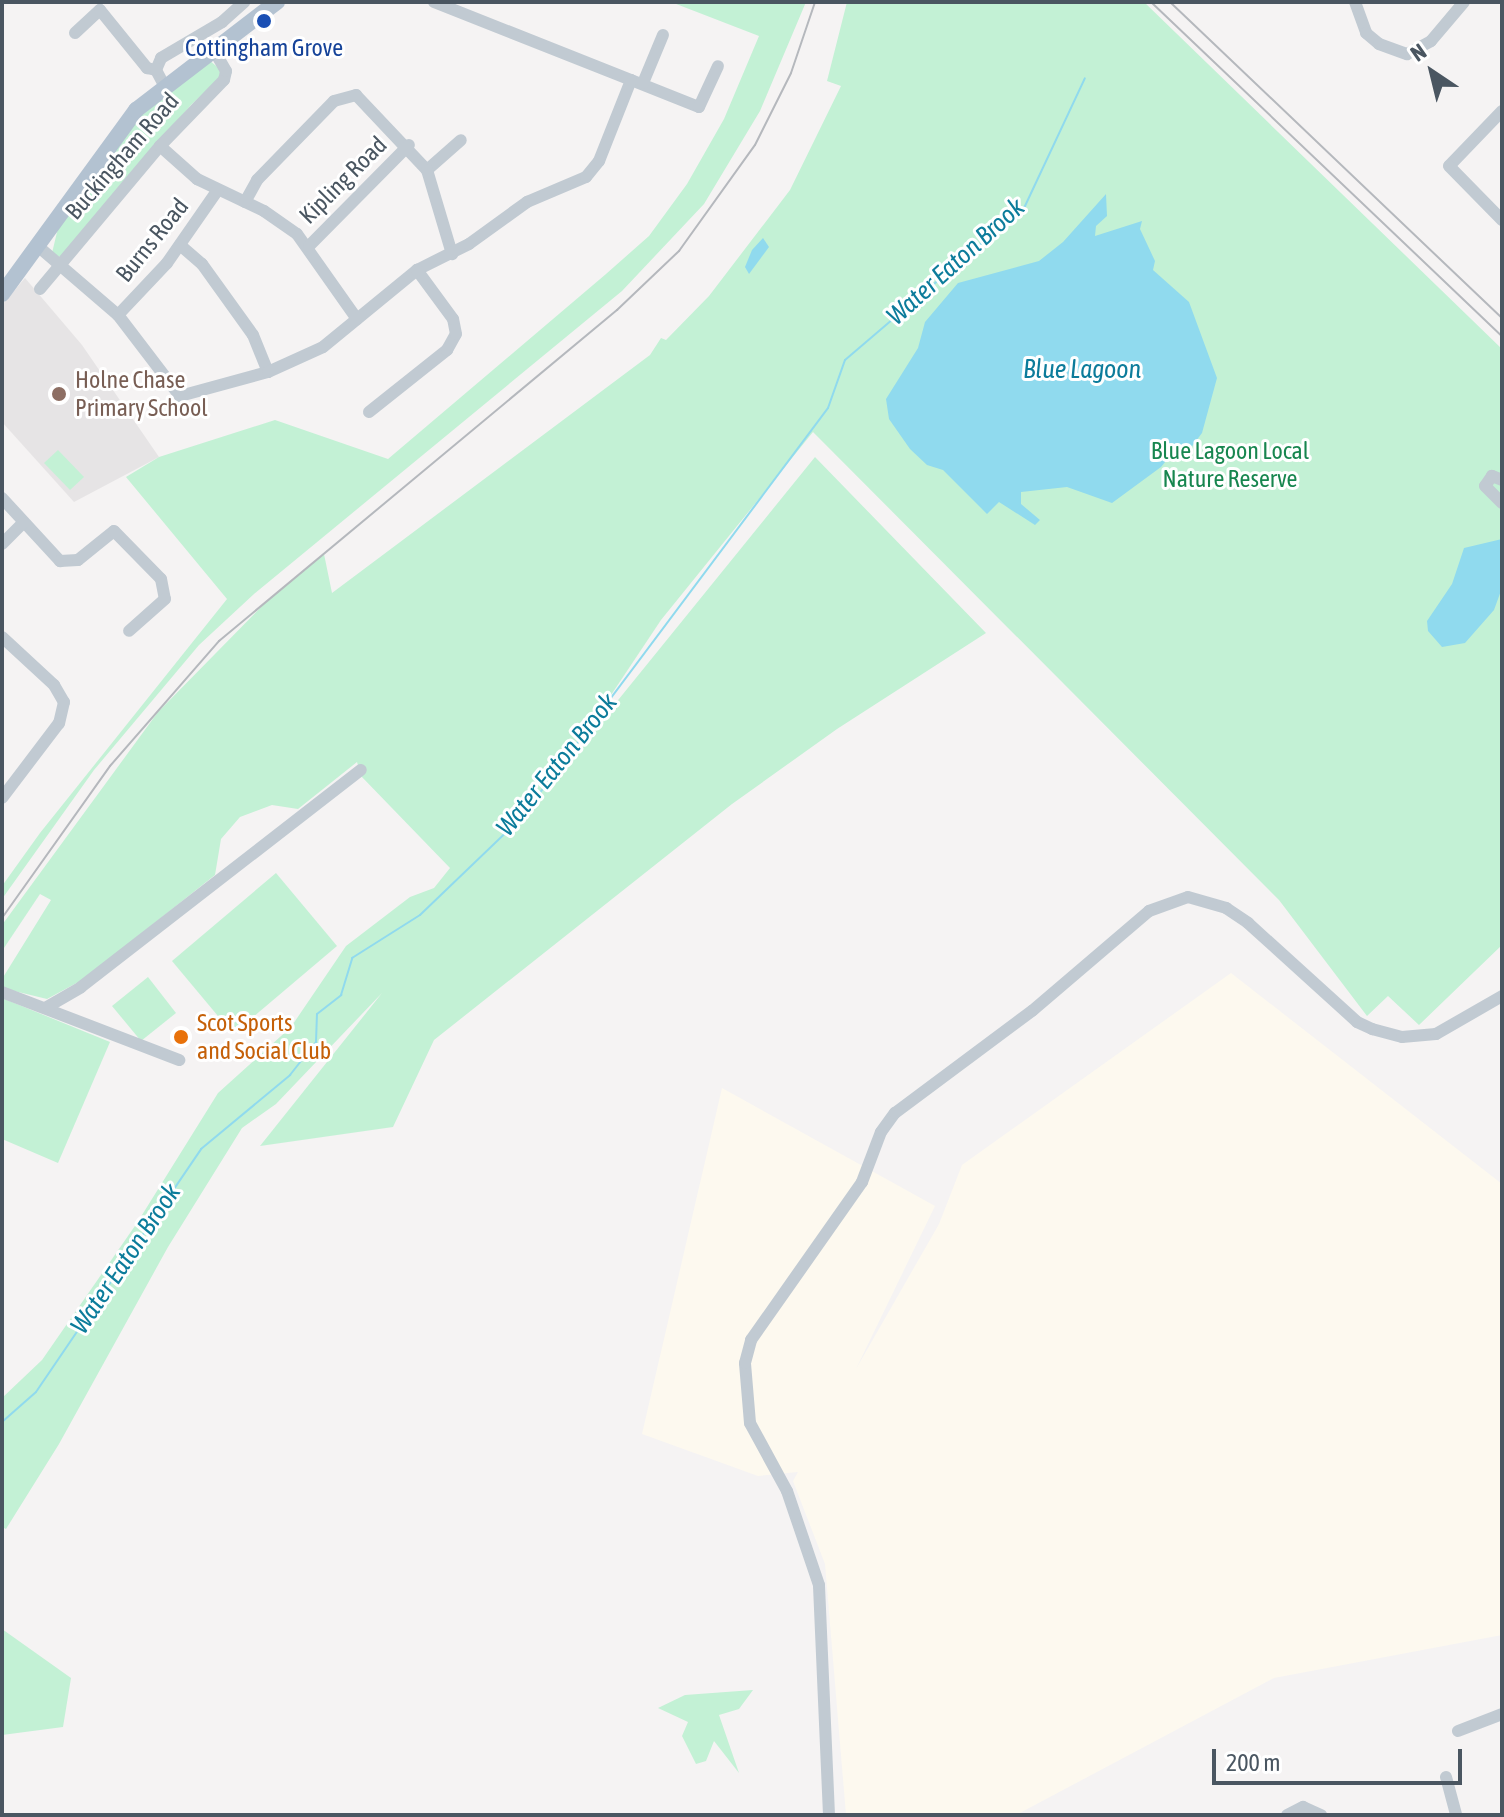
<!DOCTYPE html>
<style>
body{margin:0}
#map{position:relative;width:1504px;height:1817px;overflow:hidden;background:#f5f3f3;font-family:"Asap Condensed",sans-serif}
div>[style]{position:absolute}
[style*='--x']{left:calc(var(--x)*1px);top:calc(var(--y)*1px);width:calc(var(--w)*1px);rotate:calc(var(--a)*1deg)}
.commercial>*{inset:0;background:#fdf9ef}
.education>*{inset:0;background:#e6e4e5}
.green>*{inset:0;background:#c3f1d5}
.water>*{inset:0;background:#90daee}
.stream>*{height:2px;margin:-1px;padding:0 1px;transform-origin:1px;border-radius:1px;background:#90daee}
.minor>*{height:12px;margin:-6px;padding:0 6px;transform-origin:6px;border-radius:6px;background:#c1cad2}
.major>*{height:16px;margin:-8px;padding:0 8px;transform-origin:8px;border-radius:8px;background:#b3c2d1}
.rail>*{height:2px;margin:-1px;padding:0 1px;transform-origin:1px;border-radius:1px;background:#b5b8bd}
.dots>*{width:22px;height:22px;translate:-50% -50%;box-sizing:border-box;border:4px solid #fff;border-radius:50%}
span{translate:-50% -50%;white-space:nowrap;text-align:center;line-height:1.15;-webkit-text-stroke:6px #fff;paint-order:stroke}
.transit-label{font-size:24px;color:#164399}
.street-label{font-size:24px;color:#4a5661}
.education-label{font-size:24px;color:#785e54}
.left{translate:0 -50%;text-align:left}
.park-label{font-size:24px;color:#17864f}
.food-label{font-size:24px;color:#c56008}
.water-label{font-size:26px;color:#0c7c9b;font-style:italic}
.frame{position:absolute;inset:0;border:4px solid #4a5661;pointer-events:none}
.north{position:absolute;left:1392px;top:32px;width:80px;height:80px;-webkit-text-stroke:6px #fff;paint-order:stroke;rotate:325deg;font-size:22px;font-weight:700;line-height:32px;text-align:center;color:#4a5661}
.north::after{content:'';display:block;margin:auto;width:28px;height:36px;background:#4a5661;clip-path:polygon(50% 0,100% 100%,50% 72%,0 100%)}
.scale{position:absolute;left:1212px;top:1749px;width:250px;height:36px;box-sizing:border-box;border:4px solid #4a5661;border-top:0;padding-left:10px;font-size:24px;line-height:28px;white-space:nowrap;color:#4a5661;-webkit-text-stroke:6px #fff;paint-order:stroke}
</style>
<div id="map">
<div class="commercial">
<i style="clip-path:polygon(1231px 973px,1502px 1184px,1502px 1635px,1274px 1678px,1016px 1815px,846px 1815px,825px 1564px,793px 1481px,798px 1472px,758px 1476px,642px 1434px,722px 1088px,935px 1206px,856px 1369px,939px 1224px,962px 1165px)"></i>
</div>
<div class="education">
<i style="clip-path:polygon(25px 278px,82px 345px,159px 457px,74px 502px,2px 422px,2px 305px)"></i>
</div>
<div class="green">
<i style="clip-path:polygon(671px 2px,806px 2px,760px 111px,704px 204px,622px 291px,254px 594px,199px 645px,94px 770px,2px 899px,2px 886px,40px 833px,227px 599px,126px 477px,159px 457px,275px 420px,388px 459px,606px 274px,649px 236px,687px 184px,724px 119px,759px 36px)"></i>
<i style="clip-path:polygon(847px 2px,1144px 2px,1502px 349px,1502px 945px,1419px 1025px,1388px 996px,1367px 1016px,1279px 900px,813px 432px,661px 620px,559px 773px,815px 457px,986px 633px,837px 729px,732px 804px,434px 1040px,393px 1127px,260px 1146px,382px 993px,276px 1104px,242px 1128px,168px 1247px,59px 1444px,6px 1529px,2px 1527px,2px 1398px,42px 1360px,137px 1223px,218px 1093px,291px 1027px,346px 946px,410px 897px,434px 888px,450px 868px,361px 776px,357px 762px,298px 809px,272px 805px,240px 817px,221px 839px,215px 875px,84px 979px,47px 999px,2px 988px,2px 979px,51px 900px,40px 894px,2px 951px,2px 925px,158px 712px,268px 600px,324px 554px,332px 593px,650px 355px,661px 338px,666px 340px,709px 296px,790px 190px,841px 86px,827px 81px)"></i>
<i style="clip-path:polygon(209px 60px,221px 70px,218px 80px,191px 105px,60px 257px,52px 253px,58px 228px,124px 130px)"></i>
<i style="clip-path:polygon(58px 450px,84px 477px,70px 490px,44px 463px)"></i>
<i style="clip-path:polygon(276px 873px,337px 946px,233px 1034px,172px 961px)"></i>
<i style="clip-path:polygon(148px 977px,176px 1013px,141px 1041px,112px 1006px)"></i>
<i style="clip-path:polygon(2px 998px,110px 1042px,58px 1163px,2px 1139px)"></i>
<i style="clip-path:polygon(2px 1629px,71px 1678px,63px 1727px,2px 1735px)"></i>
<i style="clip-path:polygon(753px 1690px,739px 1709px,719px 1715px,739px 1773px,714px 1741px,706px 1761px,696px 1764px,682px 1736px,688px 1722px,658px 1708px,685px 1695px)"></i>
</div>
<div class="water">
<i style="clip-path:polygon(1106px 194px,1107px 216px,1096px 226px,1095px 236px,1142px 221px,1140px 229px,1155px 261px,1153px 270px,1189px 302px,1217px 378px,1202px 433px,1190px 449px,1179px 445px,1161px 467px,1112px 503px,1067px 487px,1021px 492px,1021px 504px,1040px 520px,1035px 525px,999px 502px,987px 514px,943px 470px,927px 465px,910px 449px,889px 419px,886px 399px,918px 348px,925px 322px,958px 283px,1039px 261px,1063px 242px)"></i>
<i style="clip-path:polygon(763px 238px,769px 247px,749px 274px,745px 267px,752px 250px)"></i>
<i style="clip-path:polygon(1502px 539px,1502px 588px,1494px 610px,1465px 643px,1442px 647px,1428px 631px,1427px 621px,1452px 584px,1464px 548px)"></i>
</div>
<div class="stream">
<i style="--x:2;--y:1422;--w:45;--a:-41.4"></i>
<i style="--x:36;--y:1392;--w:294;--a:-55.8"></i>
<i style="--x:201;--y:1149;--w:116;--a:-39.7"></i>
<i style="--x:290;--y:1075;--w:42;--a:-51.8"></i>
<i style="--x:316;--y:1042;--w:28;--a:-88"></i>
<i style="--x:317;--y:1014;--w:31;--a:-38"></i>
<i style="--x:341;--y:995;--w:39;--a:-73"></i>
<i style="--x:352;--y:958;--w:80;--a:-32.3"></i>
<i style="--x:420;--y:915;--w:140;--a:-43.8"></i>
<i style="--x:521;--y:818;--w:512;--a:-53.17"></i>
<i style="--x:828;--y:408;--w:51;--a:-70.5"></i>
<i style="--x:845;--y:360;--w:237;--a:-40.5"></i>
<i style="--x:1025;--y:206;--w:141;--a:-64.9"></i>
</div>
<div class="minor">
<i style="--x:1355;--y:2;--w:33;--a:70"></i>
<i style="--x:1366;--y:33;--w:17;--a:40"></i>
<i style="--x:1379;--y:44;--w:30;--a:20"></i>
<i style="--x:1407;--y:54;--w:27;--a:-28"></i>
<i style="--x:1431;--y:41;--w:51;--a:-49.8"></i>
<i style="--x:75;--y:33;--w:34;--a:-43"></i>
<i style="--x:100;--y:10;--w:75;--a:51"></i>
<i style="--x:147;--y:68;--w:9;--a:13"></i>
<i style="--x:631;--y:80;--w:73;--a:21.7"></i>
<i style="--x:699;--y:107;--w:45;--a:-65.1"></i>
<i style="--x:643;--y:83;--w:52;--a:-67.4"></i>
<i style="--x:164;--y:85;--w:17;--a:-118"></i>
<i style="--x:156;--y:70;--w:13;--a:-67"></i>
<i style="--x:161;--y:58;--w:71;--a:-30.5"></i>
<i style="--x:222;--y:22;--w:30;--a:-42"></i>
<i style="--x:1502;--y:111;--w:76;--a:133.9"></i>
<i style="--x:1449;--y:166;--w:76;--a:45.5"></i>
<i style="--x:160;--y:146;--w:50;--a:41.7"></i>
<i style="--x:197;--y:179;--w:74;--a:25.5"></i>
<i style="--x:264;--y:211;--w:40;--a:34.9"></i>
<i style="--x:297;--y:234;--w:104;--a:54.8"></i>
<i style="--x:427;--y:170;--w:45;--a:-41.4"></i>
<i style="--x:245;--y:202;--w:25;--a:-61"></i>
<i style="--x:257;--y:180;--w:110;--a:-45.7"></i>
<i style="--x:334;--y:101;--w:23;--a:-15"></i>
<i style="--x:356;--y:95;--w:103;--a:46.6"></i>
<i style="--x:427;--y:170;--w:88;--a:73.4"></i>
<i style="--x:180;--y:245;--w:29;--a:41"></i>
<i style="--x:202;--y:264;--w:87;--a:54.3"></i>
<i style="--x:253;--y:335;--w:40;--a:68"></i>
<i style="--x:309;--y:246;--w:142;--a:-45.3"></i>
<i style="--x:40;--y:248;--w:103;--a:40.7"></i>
<i style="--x:118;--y:315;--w:102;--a:52.6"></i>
<i style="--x:180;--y:396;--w:91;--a:-15.3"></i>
<i style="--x:268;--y:372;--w:60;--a:-24.4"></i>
<i style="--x:323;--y:347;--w:122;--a:-39.3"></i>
<i style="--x:417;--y:270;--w:58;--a:-26.6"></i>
<i style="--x:469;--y:244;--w:72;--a:-35.9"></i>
<i style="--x:527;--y:202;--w:64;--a:-23"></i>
<i style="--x:586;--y:177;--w:21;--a:-51"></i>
<i style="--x:599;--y:161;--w:87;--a:-68.4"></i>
<i style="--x:631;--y:80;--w:212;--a:-158.4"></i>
<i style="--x:40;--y:289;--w:187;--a:-50"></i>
<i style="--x:160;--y:146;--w:92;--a:-45.9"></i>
<i style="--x:224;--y:80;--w:9;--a:-77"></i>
<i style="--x:226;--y:71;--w:22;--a:-120"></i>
<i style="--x:118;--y:315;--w:71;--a:-46.7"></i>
<i style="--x:167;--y:263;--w:88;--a:-55.2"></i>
<i style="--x:369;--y:412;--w:100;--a:-38.5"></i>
<i style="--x:447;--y:350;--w:18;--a:-61"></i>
<i style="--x:456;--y:334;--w:15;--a:-101"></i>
<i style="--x:453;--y:319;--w:61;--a:-126.3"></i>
<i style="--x:1502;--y:480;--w:11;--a:-158"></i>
<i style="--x:1492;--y:476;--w:12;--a:125"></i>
<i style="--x:1485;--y:486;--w:24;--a:45"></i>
<i style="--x:2;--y:498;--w:86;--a:47.4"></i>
<i style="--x:60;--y:561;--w:18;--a:-3"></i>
<i style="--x:78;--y:560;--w:46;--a:-38.9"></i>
<i style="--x:114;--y:531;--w:67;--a:45.6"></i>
<i style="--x:161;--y:579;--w:20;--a:79"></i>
<i style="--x:165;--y:599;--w:48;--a:138.4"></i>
<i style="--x:2;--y:544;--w:30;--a:-45"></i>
<i style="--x:2;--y:637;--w:71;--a:42.7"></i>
<i style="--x:54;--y:685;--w:20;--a:60"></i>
<i style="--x:64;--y:702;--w:22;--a:103"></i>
<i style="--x:59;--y:723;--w:94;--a:127.2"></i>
<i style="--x:2;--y:992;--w:190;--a:21"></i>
<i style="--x:47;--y:1007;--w:39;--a:-30"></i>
<i style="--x:81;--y:987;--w:354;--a:-37.8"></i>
<i style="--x:1458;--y:1731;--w:47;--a:-21.1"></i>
<i style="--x:1446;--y:1777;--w:39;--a:75"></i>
<i style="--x:829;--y:1815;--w:230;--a:-92.5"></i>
<i style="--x:819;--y:1585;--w:99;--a:-108.8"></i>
<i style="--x:787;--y:1491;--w:77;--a:-118.6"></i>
<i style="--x:750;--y:1423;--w:60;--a:-94.8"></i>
<i style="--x:745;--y:1363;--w:24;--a:-75"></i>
<i style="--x:751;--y:1340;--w:193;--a:-54.9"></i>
<i style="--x:862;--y:1182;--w:53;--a:-69.2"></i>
<i style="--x:881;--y:1132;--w:24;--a:-54"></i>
<i style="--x:895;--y:1113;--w:171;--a:-36.7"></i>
<i style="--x:1032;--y:1011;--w:154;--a:-40.5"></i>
<i style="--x:1149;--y:911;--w:41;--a:-19.7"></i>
<i style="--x:1188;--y:897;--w:40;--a:16"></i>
<i style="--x:1226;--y:908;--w:27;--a:34"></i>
<i style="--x:1248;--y:923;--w:147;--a:42.2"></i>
<i style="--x:1357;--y:1022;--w:17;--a:25"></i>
<i style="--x:1372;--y:1029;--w:31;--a:15"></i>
<i style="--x:1402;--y:1037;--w:34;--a:-5"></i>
<i style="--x:1436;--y:1034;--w:76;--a:-29.9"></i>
<i style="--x:1287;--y:1815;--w:18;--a:-27"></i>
<i style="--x:1303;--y:1807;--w:20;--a:24"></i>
</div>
<div class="major">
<i style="--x:2;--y:294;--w:228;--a:-53.9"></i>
<i style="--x:136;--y:110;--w:178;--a:-37.5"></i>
</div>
<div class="rail">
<i style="--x:1151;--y:2;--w:485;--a:43.6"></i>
<i style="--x:1170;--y:2;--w:458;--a:43.6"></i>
<i style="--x:2;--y:918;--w:186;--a:-54.6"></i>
<i style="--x:110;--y:766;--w:166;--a:-48.9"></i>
<i style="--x:219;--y:641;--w:518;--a:-39.75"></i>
<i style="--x:617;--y:310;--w:86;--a:-43.6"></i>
<i style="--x:679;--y:251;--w:130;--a:-54.4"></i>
<i style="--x:755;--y:145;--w:80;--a:-63.4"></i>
<i style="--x:791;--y:73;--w:75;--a:-71.3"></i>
</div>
<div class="dots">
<i style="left:264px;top:21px;background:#1a4fb4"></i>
<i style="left:59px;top:394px;background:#8d6e63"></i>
<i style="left:181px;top:1037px;background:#e8710a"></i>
</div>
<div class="transit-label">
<span style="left:264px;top:48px">Cottingham Grove</span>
</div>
<div class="street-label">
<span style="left:122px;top:156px;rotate:-49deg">Buckingham Road</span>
<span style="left:343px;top:180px;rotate:-45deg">Kipling Road</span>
<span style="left:152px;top:240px;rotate:-51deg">Burns Road</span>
</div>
<div class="education-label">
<span class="left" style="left:75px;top:394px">Holne Chase<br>Primary School</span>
</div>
<div class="park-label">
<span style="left:1230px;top:465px">Blue Lagoon Local<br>Nature Reserve</span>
</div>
<div class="food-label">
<span class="left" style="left:197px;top:1037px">Scot Sports<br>and Social Club</span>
</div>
<div class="water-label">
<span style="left:956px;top:262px;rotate:-42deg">Water Eaton Brook</span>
<span style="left:1082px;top:370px">Blue Lagoon</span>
<span style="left:557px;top:765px;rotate:-51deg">Water Eaton Brook</span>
<span style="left:126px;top:1259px;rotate:-56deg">Water Eaton Brook</span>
</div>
<div class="frame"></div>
<div class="north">N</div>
<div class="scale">200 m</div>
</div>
